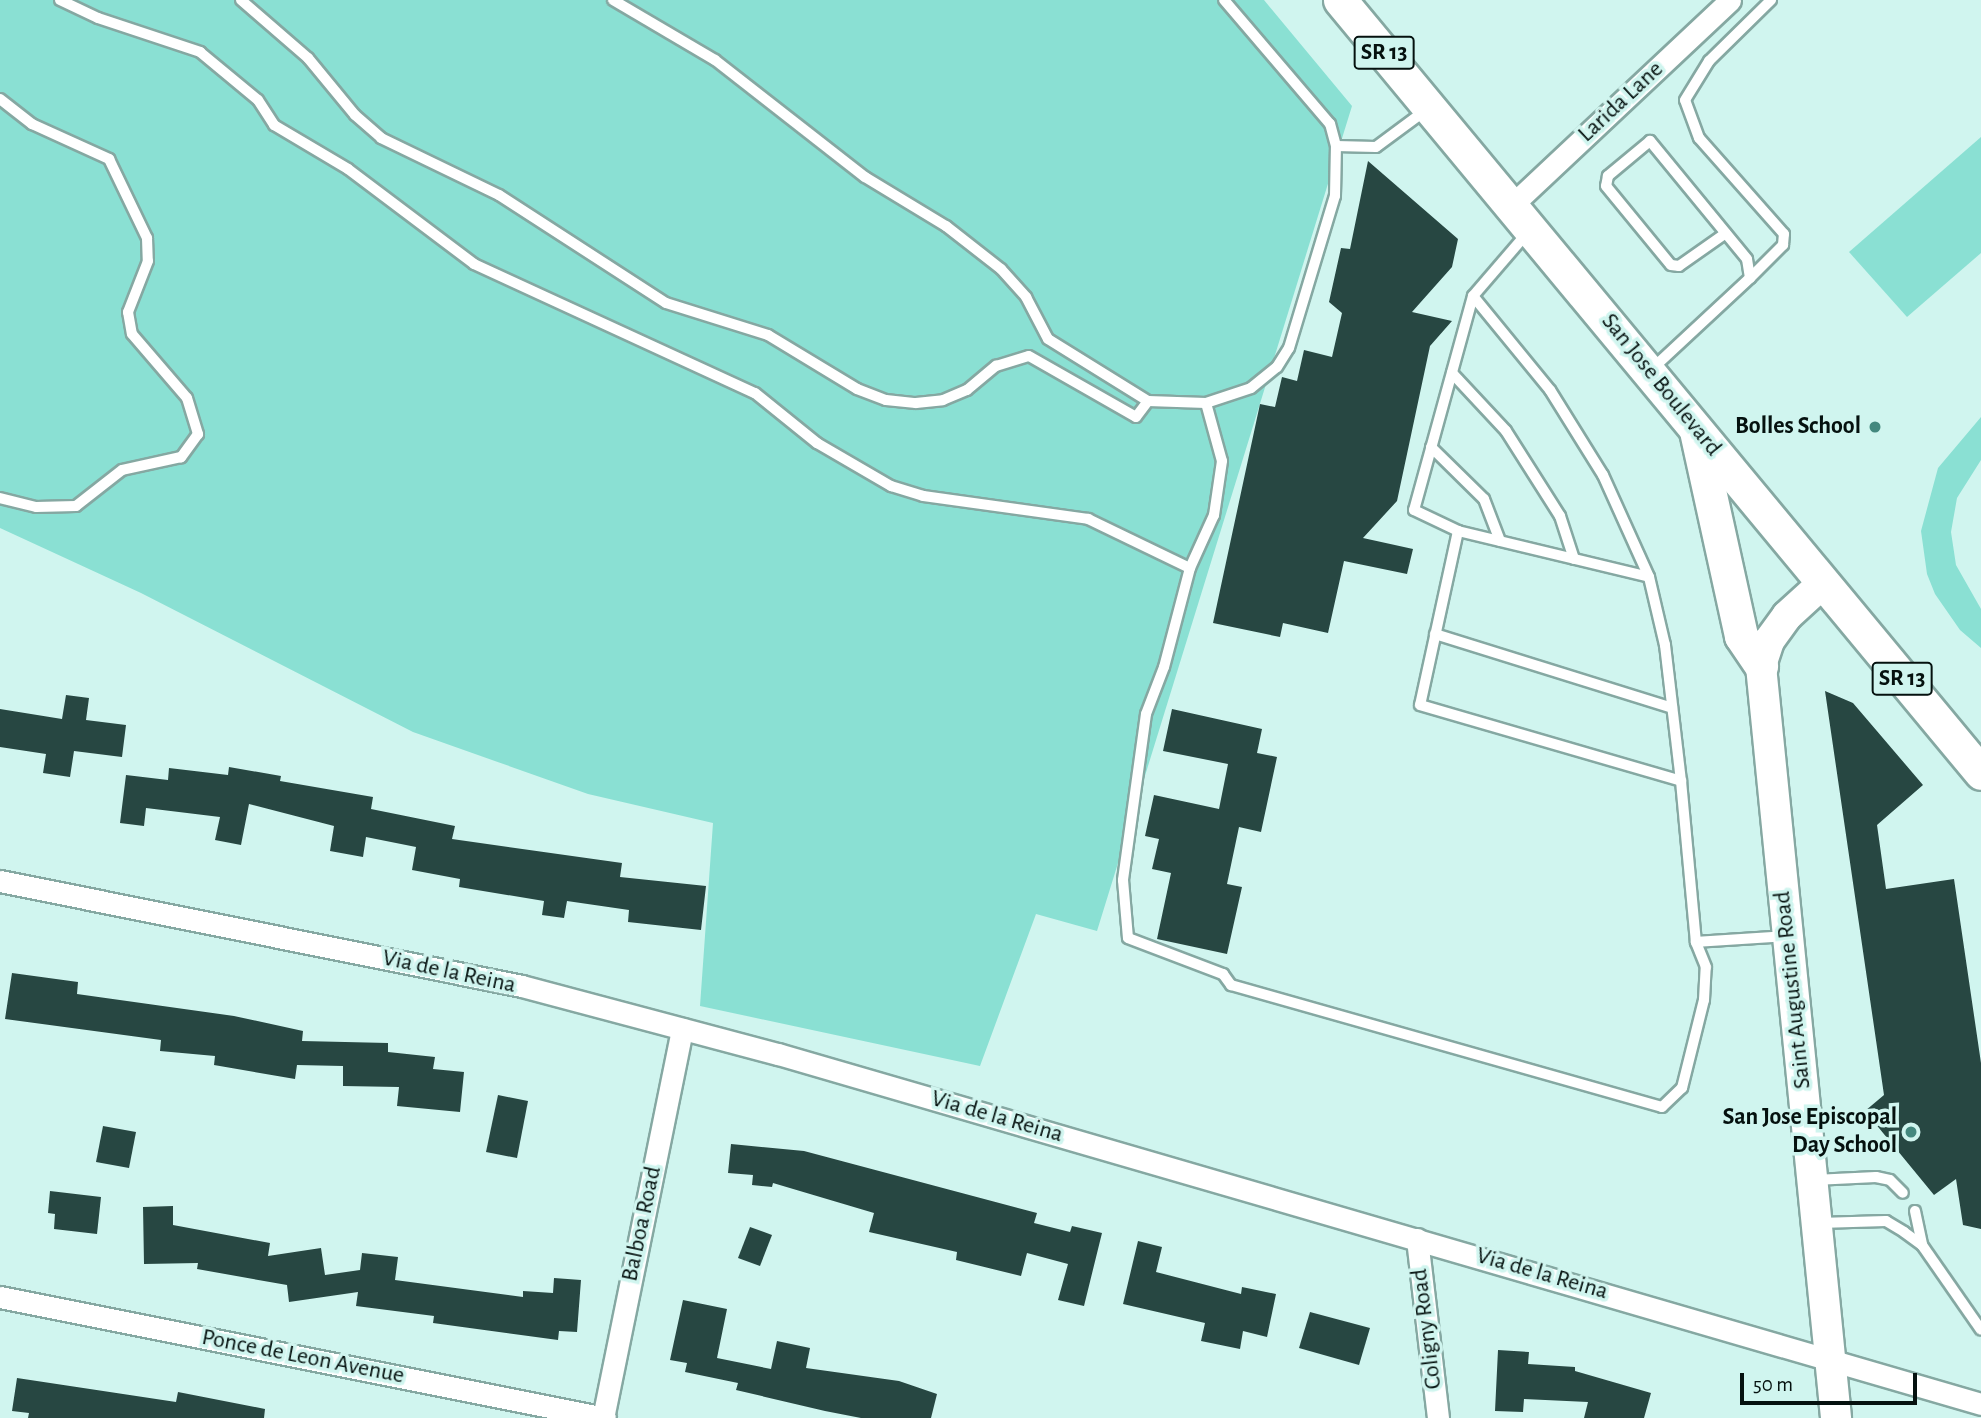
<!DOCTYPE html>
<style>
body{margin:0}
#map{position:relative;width:1981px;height:1418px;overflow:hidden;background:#d0f5ef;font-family:"Alegreya Sans",sans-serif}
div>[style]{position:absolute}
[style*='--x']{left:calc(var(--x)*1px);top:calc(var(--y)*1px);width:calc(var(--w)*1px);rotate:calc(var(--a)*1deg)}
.green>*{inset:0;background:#8ae0d3}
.building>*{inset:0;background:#274742}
.roads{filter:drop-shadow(2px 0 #85a8a2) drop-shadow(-2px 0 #85a8a2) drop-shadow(0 2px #85a8a2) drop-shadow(0 -2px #85a8a2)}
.lane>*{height:10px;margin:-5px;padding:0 5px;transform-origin:5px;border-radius:5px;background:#fff}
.street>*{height:21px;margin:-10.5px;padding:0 10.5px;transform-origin:10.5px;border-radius:10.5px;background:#fff}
.secondary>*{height:30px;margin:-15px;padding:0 15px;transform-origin:15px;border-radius:15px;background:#fff}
.primary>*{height:33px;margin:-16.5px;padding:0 16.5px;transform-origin:16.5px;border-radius:16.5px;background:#fff}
.dots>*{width:19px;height:19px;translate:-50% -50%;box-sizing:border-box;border:4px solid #d0f5ef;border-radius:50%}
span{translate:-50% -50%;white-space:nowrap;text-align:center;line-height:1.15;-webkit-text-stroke:7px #d0f5ef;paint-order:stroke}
.shield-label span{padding:2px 5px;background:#d0f5ef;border:2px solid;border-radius:5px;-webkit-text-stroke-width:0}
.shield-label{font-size:23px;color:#05110f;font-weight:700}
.street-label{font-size:24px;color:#05110f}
.poi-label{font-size:24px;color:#05110f;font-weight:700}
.right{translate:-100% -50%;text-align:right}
.scale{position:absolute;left:1740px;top:1373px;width:177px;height:32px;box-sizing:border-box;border:4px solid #05110f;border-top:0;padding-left:9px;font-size:21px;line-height:24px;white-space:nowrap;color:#05110f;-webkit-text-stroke:5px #d0f5ef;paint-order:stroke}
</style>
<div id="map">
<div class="green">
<i style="clip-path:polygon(0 0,1264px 0,1352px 106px,1097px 931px,1036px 914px,980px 1066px,700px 1006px,713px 823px,588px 794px,413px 732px,141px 593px,0 528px)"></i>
<i style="clip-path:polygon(1981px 137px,1981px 253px,1907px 317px,1849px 252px)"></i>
<i style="clip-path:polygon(1981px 417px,1981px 460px,1957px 498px,1951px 532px,1956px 565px,1981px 609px,1981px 648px,1960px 630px,1935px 594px,1927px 574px,1921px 531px,1938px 468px)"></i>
</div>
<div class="building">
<i style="clip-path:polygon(1368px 161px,1458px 239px,1452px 267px,1412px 312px,1452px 321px,1430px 346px,1397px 501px,1363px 538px,1413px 549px,1407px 574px,1344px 561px,1328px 633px,1283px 623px,1280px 637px,1213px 623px,1260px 404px,1275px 407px,1282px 377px,1297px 381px,1304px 350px,1332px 357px,1342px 313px,1329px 302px,1341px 248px,1350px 249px)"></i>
<i style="clip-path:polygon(1825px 691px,1853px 703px,1923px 785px,1877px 825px,1886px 889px,1954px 879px,1981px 1063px,1981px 1229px,1963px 1225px,1956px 1179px,1934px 1195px,1865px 1111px,1884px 1095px)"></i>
<i style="clip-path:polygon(66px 695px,89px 698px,86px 720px,126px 725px,122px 757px,74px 751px,70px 777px,43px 773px,46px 754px,0 747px,0 709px,62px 719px)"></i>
<i style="clip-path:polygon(1172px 709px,1262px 729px,1257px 753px,1277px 757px,1261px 832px,1239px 827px,1227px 884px,1242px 887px,1227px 954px,1157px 939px,1171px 873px,1152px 869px,1159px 839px,1145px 836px,1154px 795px,1219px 809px,1228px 764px,1163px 751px)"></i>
<i style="clip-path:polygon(229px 767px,281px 776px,280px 781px,373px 797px,371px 809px,455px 826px,452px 839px,622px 863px,620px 877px,706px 886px,701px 930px,628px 922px,629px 910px,567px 901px,564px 918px,542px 915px,544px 901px,459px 887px,460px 879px,412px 870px,416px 847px,366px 837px,363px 857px,330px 851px,334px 826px,249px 804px,241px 845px,215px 840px,220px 817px,146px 808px,144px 826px,120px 823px,126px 775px,168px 780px,169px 768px,228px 775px)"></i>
<i style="clip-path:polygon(12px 973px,78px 982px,77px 994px,234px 1016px,303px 1031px,302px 1041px,388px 1043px,388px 1052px,435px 1057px,433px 1069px,464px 1072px,460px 1112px,397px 1106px,399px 1087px,343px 1086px,343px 1066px,297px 1065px,295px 1079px,214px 1065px,215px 1056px,160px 1051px,161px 1040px,5px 1019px)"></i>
<i style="clip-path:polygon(498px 1095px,528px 1101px,517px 1158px,486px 1152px)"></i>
<i style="clip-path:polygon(103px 1126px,136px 1132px,129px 1168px,96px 1162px)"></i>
<i style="clip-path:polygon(731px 1144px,804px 1151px,1037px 1213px,1034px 1223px,1070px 1232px,1072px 1226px,1102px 1233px,1084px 1306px,1058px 1300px,1068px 1264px,1027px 1253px,1021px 1276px,956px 1260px,957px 1252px,869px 1232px,874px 1213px,773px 1183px,772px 1187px,752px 1185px,753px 1175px,728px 1173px)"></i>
<i style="clip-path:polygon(50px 1191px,101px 1197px,97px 1234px,54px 1229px,55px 1214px,48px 1213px)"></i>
<i style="clip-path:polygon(173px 1206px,173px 1225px,270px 1243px,268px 1256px,321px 1248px,325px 1275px,360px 1270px,362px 1253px,398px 1257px,395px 1280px,523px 1297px,523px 1291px,553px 1293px,554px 1278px,581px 1280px,577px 1332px,559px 1331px,558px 1340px,433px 1323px,434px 1316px,356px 1306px,358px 1292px,289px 1302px,287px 1285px,197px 1269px,198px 1263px,144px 1264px,143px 1207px)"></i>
<i style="clip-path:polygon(750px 1227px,772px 1235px,760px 1266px,738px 1258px)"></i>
<i style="clip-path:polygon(1138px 1241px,1162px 1247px,1156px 1272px,1241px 1294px,1242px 1287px,1276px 1294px,1267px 1337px,1243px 1331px,1240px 1349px,1201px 1341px,1205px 1323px,1123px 1304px)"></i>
<i style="clip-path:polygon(683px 1300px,727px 1309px,717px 1358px,771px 1369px,777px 1341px,810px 1348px,806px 1368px,899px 1381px,937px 1394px,931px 1418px,861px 1418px,825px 1411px,736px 1390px,738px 1383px,685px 1372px,687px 1363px,670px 1360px)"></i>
<i style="clip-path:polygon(1310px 1312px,1370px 1328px,1359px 1365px,1299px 1348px)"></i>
<i style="clip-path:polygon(1498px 1350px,1529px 1352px,1528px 1364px,1575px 1367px,1575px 1371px,1651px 1393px,1644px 1418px,1584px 1418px,1588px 1402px,1524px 1399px,1523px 1412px,1495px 1411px)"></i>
<i style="clip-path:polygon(17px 1378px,176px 1402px,178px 1392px,265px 1409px,264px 1418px,28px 1418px,29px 1413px,12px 1411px)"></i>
</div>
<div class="roads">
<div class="lane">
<i style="--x:60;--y:0;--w:42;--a:25.3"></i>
<i style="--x:98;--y:18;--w:108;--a:18.4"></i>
<i style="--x:200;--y:52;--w:75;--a:39.6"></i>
<i style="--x:258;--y:100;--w:30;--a:57"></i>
<i style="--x:274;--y:125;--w:86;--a:30.7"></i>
<i style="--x:348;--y:169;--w:158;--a:37"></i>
<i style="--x:474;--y:264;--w:309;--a:24.7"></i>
<i style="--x:755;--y:393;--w:80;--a:38.9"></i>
<i style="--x:817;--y:443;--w:86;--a:30.2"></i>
<i style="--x:891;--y:486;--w:34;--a:17"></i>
<i style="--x:923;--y:496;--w:167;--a:7.9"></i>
<i style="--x:1088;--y:519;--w:113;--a:25.7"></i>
<i style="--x:241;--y:0;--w:89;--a:40.9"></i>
<i style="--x:308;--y:58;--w:74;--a:50.5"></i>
<i style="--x:355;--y:115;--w:35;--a:41"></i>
<i style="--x:381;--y:138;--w:131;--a:25.8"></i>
<i style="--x:499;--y:195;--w:199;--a:32.9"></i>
<i style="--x:666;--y:303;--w:107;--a:17.4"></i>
<i style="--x:768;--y:335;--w:104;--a:31.2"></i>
<i style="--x:857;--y:389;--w:31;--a:21"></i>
<i style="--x:886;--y:400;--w:30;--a:6"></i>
<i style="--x:916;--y:403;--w:27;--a:-6"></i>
<i style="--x:943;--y:400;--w:26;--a:-23"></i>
<i style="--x:967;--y:390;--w:38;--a:-40"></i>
<i style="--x:996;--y:366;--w:34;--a:-17"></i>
<i style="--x:1029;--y:356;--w:123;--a:29.7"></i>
<i style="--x:1136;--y:417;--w:20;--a:-53"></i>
<i style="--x:613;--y:0;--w:118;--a:30.5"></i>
<i style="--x:715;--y:60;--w:190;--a:38"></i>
<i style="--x:865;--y:177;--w:95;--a:31.2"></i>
<i style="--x:946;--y:226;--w:70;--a:38"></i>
<i style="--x:1001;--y:269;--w:38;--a:48"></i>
<i style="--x:1026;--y:297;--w:47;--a:62.4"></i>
<i style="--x:1048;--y:339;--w:118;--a:31.8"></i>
<i style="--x:1148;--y:401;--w:58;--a:2"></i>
<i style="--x:1206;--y:403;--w:47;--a:-18.4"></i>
<i style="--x:1251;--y:388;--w:33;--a:-39"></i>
<i style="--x:1277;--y:367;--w:22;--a:-58"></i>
<i style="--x:1289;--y:348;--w:159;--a:-73.2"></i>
<i style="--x:1335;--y:196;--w:50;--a:-88.9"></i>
<i style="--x:1336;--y:146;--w:23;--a:-105"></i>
<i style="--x:1330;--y:124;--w:163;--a:-130.5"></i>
<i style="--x:0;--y:99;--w:41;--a:38"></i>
<i style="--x:32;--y:124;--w:85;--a:24.4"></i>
<i style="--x:109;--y:159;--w:88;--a:64.3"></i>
<i style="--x:147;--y:238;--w:23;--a:88"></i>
<i style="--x:148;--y:261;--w:55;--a:111.4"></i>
<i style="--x:128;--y:312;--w:22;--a:80"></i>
<i style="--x:132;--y:334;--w:84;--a:49.3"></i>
<i style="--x:187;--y:398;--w:38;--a:73"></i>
<i style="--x:198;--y:434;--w:29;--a:126"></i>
<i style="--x:181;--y:457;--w:60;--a:167.6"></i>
<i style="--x:122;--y:470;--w:58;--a:142"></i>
<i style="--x:76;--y:506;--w:40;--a:178.6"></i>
<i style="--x:36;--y:507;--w:37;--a:-166"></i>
<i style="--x:1336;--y:146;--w:40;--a:1.4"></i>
<i style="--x:1376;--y:147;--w:62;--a:-36.5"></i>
<i style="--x:1528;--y:232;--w:84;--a:130.7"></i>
<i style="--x:1473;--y:296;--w:222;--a:105.4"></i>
<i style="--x:1414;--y:510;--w:49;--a:25.5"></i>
<i style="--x:1458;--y:531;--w:178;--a:102.3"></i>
<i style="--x:1420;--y:705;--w:272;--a:16.2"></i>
<i style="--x:1681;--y:781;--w:162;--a:84.7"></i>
<i style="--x:1696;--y:942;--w:91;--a:-3.8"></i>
<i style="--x:1750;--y:278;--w:47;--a:-45"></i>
<i style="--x:1783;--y:245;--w:11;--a:-85"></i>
<i style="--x:1784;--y:234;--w:128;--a:-131.5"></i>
<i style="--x:1699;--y:138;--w:40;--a:-110.2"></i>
<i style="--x:1685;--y:100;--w:46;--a:-58.4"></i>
<i style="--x:1709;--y:61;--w:87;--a:-44.5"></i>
<i style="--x:1473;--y:296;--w:122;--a:50.7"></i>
<i style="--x:1550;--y:390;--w:100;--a:58.1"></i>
<i style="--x:1603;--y:475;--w:112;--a:65.7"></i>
<i style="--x:1649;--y:577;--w:70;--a:76.8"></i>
<i style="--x:1665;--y:645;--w:137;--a:83.3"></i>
<i style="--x:1652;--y:369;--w:134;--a:-42.9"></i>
<i style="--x:1750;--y:278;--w:19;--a:-99"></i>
<i style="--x:1747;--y:259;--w:153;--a:-129.4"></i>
<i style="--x:1650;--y:141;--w:55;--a:140.2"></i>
<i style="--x:1608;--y:176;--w:10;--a:101"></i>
<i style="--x:1606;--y:186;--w:102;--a:50.6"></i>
<i style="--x:1671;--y:265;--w:8;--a:7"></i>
<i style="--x:1679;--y:266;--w:57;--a:-35.1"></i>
<i style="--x:1452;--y:373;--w:79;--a:47"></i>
<i style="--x:1506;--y:431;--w:101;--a:57.6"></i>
<i style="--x:1560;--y:516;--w:45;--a:72"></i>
<i style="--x:1206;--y:403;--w:60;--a:74.6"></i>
<i style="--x:1222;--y:461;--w:55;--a:98.4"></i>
<i style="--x:1214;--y:515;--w:58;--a:114.4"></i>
<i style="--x:1190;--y:568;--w:102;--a:104.7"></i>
<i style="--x:1164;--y:667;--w:50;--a:111"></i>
<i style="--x:1146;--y:714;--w:168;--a:97.9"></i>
<i style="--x:1123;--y:880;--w:58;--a:85.1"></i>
<i style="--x:1128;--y:938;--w:102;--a:20.8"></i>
<i style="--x:1223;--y:974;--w:14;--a:54"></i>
<i style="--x:1231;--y:985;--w:448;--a:15.8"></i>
<i style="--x:1662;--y:1107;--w:28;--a:-44"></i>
<i style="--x:1682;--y:1088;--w:91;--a:-76"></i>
<i style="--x:1704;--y:1000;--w:33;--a:-87"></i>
<i style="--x:1706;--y:967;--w:27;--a:-112"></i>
<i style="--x:1431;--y:447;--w:74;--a:44.5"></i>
<i style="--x:1484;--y:499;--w:45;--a:69.1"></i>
<i style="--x:1458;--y:531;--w:196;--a:13.5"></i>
<i style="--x:1435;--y:634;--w:248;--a:17.3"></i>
<i style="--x:1814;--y:1180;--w:62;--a:-2.8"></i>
<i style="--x:1876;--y:1177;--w:14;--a:12"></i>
<i style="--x:1890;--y:1180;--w:18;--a:45"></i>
<i style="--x:1915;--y:1211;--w:35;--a:78"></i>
<i style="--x:1819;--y:1223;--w:67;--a:-1.7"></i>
<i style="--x:1886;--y:1221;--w:21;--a:31"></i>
<i style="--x:1904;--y:1232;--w:22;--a:36"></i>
<i style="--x:1922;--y:1245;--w:103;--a:55.2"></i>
</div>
<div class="street">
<i style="--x:1512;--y:205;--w:299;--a:-43.2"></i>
<i style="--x:0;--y:881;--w:532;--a:11.37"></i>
<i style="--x:522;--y:986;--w:265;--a:14.9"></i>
<i style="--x:778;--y:1054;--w:1253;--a:16.22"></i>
<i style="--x:1417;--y:1239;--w:180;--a:83.3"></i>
<i style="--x:0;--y:1297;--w:617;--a:11.31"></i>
<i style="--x:603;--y:1418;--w:397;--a:-78.5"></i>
</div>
<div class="secondary">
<i style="--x:1822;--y:584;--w:47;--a:137.6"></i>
<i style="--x:1787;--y:616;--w:31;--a:126"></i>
<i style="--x:1769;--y:641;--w:26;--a:108"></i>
<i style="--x:1761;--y:666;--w:756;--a:84.3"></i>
</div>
<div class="primary">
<i style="--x:1340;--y:0;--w:1004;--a:50.33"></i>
<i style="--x:1696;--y:431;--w:210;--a:77.6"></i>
<i style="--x:1741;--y:636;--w:36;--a:56"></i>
</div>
</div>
<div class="dots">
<i style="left:1875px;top:427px;background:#43887e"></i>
<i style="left:1911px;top:1132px;background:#43887e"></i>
</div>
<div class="shield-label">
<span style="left:1384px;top:53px">SR 13</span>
<span style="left:1902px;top:679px">SR 13</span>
</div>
<div class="street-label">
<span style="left:1621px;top:102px;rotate:-43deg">Larida Lane</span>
<span style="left:1661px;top:385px;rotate:51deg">San Jose Boulevard</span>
<span style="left:449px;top:972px;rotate:12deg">Via de la Reina</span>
<span style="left:1793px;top:990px;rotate:-96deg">Saint Augustine Road</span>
<span style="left:997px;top:1117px;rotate:16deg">Via de la Reina</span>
<span style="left:642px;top:1224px;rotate:-78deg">Balboa Road</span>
<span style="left:1542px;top:1274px;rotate:16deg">Via de la Reina</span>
<span style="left:1427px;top:1329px;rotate:-97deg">Coligny Road</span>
<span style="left:303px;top:1357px;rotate:11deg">Ponce de Leon Avenue</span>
</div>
<div class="poi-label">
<span class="right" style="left:1861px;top:427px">Bolles School</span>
<span class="right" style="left:1897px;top:1132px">San Jose Episcopal<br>Day School</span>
</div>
<div class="scale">50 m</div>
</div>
